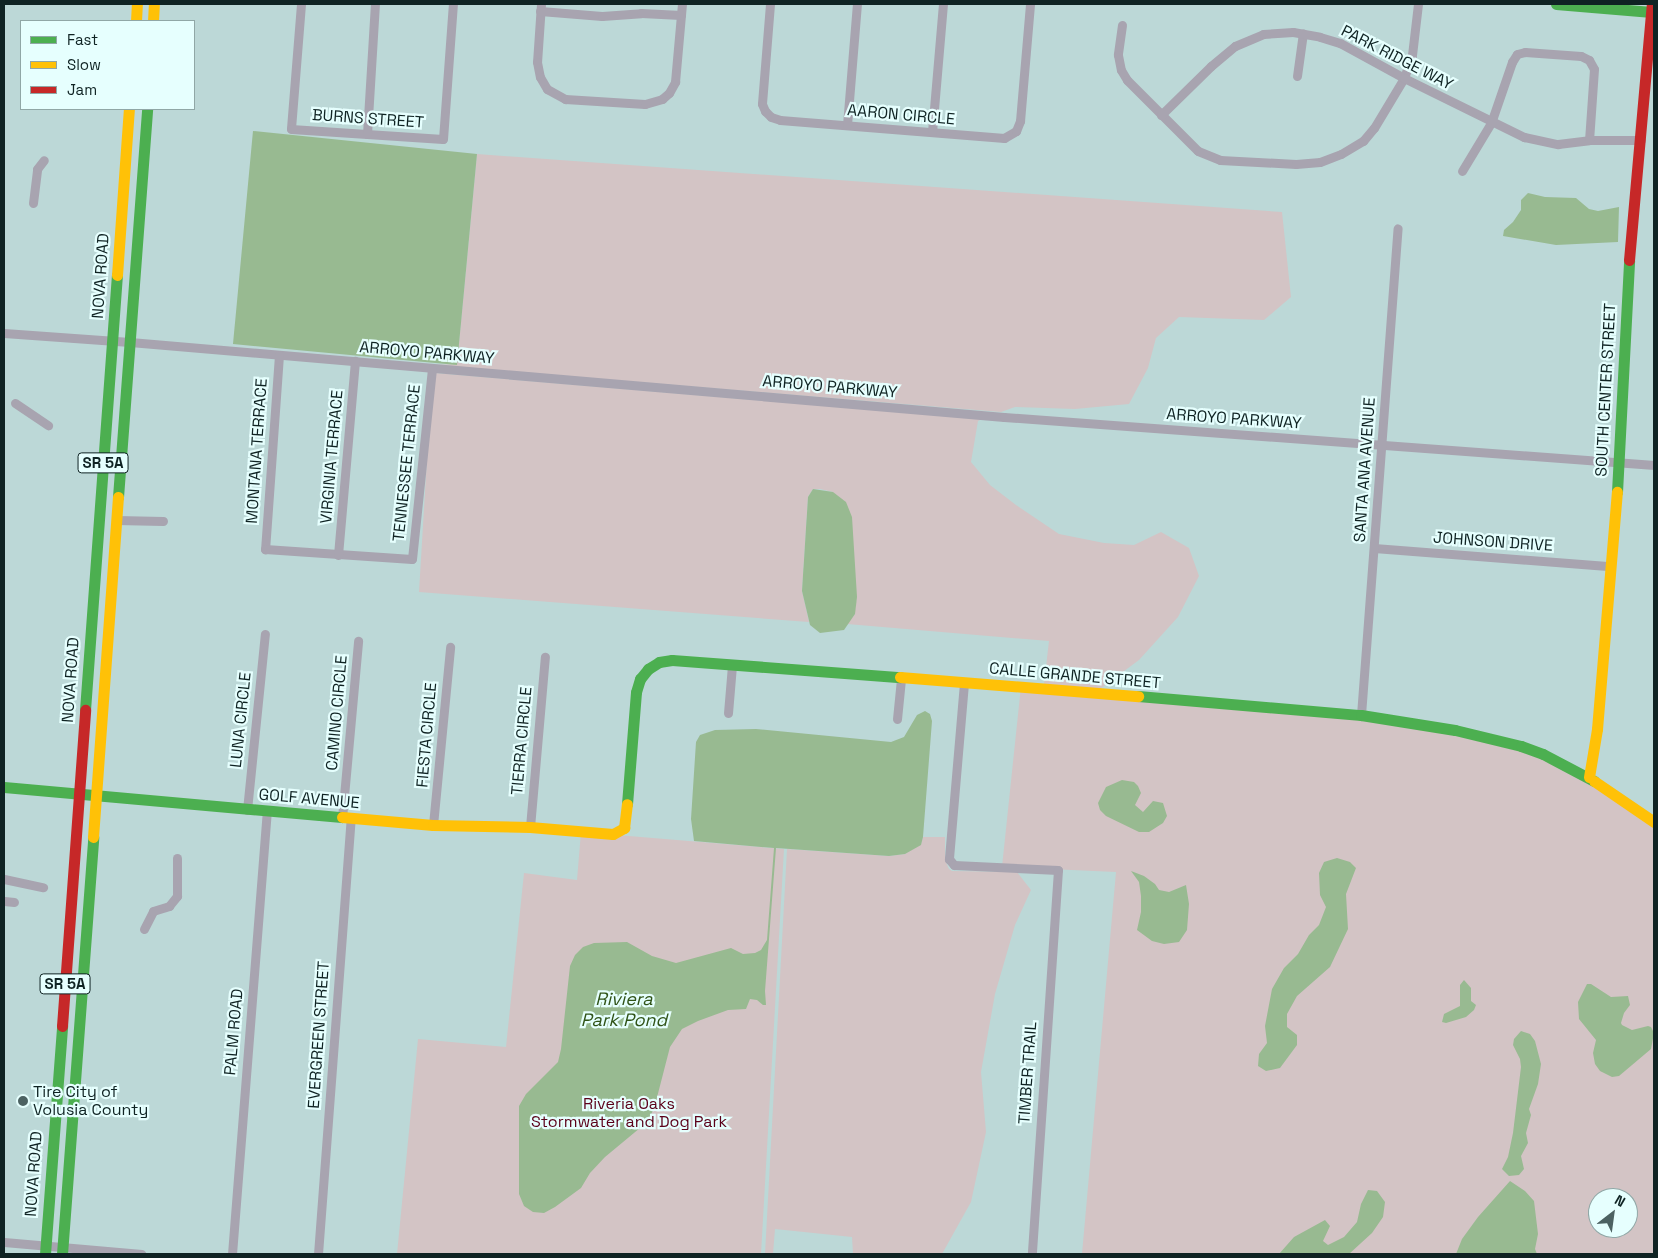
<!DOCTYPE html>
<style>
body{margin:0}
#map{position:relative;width:1658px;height:1258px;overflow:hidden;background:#bcd8d7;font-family:"Space Grotesk",sans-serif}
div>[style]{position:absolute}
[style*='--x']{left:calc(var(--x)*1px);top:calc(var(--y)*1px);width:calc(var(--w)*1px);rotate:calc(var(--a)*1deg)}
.green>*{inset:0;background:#d3c4c5}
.water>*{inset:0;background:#98ba91}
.street>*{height:9px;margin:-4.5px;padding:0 4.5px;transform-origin:4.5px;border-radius:4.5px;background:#a8a4b0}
.fast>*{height:11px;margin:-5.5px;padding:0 5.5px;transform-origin:5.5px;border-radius:5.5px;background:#4caf50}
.slow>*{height:11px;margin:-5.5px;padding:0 5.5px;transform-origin:5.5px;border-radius:5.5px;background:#ffc107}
.jam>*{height:11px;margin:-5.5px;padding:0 5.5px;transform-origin:5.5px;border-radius:5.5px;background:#c62828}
.dots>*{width:14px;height:14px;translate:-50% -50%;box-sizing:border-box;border:2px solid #e6fffe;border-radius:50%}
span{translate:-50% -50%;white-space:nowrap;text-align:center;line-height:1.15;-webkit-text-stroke:4.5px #e6fffe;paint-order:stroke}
.shield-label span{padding:1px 4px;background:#e6fffe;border:1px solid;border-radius:4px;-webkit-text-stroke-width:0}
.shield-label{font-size:15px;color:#0f2323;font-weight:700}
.street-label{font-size:16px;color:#0f2323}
.poi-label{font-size:16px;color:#0f2323}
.left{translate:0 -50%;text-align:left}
.park-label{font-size:16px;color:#5b0019}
.water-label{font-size:18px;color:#305317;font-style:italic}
.frame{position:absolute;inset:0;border:5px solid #0f2323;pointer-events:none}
.legend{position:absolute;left:20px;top:20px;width:175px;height:90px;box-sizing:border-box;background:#e6fffe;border:1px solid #90a7a6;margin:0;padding:6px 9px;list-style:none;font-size:15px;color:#0f2323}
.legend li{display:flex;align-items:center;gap:10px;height:25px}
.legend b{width:25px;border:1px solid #90a7a6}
.north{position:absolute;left:1588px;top:1188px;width:50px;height:50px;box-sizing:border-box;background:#e6fffe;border:1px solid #90a7a6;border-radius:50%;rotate:30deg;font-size:14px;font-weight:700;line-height:20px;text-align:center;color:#0f2323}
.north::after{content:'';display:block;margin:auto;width:18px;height:22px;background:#4c6262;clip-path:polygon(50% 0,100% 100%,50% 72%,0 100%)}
</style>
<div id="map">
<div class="green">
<i style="clip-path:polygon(477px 154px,1282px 212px,1291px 297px,1264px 320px,1179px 317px,1156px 338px,1148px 368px,1129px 404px,1075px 409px,1015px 407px,1001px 412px,433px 365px,457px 364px)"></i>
<i style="clip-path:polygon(435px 373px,982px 419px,978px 421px,971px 462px,990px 485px,1016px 505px,1059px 534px,1104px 543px,1134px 545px,1161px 532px,1189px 548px,1199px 576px,1178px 617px,1139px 660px,1100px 689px,1044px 684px,1049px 641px,847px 624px,855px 614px,833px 492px,820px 489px,813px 489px,808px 497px,802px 591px,809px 622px,419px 592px,428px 442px)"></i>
<i style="clip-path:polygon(evenodd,1021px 686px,1361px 715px,1521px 746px,1589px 777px,1654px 822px,1654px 1254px,1082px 1254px,1116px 872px,1002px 867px,1021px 686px,1598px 1198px,1628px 1198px,1628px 1228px,1598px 1228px,1598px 1198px)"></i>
<i style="clip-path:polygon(581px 832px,784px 849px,761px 1254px,397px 1254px,418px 1039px,506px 1047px,524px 873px,577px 880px)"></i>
<i style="clip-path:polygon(923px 837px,945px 837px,945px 860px,949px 869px,952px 871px,1017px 872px,1031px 890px,1015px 925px,995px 994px,981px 1072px,986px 1132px,971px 1202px,942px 1254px,853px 1254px,852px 1237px,775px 1229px,773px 1254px,765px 1254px,787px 849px,889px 856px,905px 854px,921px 844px)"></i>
</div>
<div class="water">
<i style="clip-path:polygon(253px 131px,477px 154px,457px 365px,233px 344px)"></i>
<i style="clip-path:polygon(1528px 193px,1545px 197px,1576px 198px,1589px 209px,1598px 211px,1619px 207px,1618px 242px,1556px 245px,1503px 236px,1504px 230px,1513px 222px,1521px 210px,1521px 200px)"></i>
<i style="clip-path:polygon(813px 489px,833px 492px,846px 502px,852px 517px,857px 597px,855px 614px,844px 630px,820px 633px,810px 625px,802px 591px,808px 497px)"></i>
<i style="clip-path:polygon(925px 711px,930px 714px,932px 721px,923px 837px,921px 845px,905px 854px,889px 856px,776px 848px,765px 991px,766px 1005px,763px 1005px,757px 1000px,750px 999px,746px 1009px,728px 1010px,698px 1021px,682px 1029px,670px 1047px,654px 1109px,646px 1123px,605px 1157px,590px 1173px,581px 1188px,555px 1207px,544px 1213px,533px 1212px,524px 1206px,519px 1194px,519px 1106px,526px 1094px,558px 1062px,561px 1049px,570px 966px,575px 955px,583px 947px,594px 943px,627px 942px,652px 956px,676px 963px,731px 948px,743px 954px,755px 953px,761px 950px,767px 940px,774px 848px,694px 841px,691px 819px,696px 742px,700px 735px,715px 730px,756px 729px,891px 742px,904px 737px,917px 715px)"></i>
<i style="clip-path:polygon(1122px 780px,1134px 782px,1138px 786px,1141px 793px,1135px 805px,1143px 812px,1153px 801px,1163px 803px,1167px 816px,1163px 823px,1149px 832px,1139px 832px,1106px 816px,1100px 810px,1098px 803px,1106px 787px)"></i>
<i style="clip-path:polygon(1337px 858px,1350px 862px,1356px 868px,1346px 894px,1348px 929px,1330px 967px,1297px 996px,1287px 1014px,1287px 1027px,1297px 1035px,1297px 1045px,1280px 1068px,1266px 1071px,1258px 1066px,1259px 1054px,1267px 1043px,1265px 1026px,1272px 989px,1284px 968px,1298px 954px,1309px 935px,1319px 925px,1326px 907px,1320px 895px,1319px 873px,1324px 862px)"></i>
<i style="clip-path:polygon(1131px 871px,1144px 876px,1155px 884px,1159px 890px,1169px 892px,1186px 885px,1189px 904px,1187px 930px,1179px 942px,1164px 944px,1152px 941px,1137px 930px,1141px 912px,1141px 896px,1139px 882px)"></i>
<i style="clip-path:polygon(1464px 980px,1471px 988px,1471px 1001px,1476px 1005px,1474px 1010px,1466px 1017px,1446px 1023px,1442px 1022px,1444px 1014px,1460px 1006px,1460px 985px)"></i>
<i style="clip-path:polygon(1587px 984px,1591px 984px,1611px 997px,1628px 996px,1630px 1005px,1624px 1013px,1621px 1023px,1622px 1025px,1632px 1030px,1648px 1026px,1651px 1027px,1654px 1033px,1651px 1049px,1619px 1076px,1612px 1077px,1600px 1071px,1595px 1064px,1593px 1053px,1596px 1040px,1579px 1019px,1578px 1002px)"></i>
<i style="clip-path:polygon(1521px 1031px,1530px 1034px,1535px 1041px,1541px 1064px,1538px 1084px,1529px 1109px,1531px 1115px,1526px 1133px,1528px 1143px,1521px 1156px,1524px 1169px,1519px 1175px,1509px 1176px,1502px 1169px,1508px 1157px,1513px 1133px,1521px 1067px,1520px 1059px,1513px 1045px,1514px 1039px)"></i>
<i style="clip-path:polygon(1510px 1181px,1525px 1191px,1534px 1201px,1538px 1234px,1535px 1249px,1537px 1254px,1456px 1254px,1462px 1239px,1478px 1217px)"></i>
<i style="clip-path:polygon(1368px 1190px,1377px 1191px,1385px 1202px,1383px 1217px,1372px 1233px,1349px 1254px,1279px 1254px,1294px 1237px,1325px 1220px,1330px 1226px,1323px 1241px,1328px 1245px,1344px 1237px,1357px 1222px,1361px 1204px)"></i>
</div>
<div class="street">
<i style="--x:301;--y:4;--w:125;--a:94.6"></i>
<i style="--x:291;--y:129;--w:152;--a:3.8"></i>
<i style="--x:443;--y:139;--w:135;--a:-85.8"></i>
<i style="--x:541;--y:4;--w:58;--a:93.9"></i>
<i style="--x:537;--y:62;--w:15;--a:79"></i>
<i style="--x:540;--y:77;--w:14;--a:60"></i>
<i style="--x:547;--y:89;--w:21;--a:29"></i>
<i style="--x:565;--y:99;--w:80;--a:3.6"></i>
<i style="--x:645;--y:104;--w:18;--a:-16"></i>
<i style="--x:662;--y:99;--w:9;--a:-41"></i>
<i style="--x:669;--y:93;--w:13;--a:-61"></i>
<i style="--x:675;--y:82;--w:78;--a:-84.9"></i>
<i style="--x:770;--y:4;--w:100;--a:94.6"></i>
<i style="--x:762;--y:104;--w:8;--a:67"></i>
<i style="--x:765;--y:111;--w:8;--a:45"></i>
<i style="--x:771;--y:117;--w:9;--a:18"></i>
<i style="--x:780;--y:120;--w:225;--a:4.6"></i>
<i style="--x:1004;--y:138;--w:14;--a:-30"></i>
<i style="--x:1016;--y:131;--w:11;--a:-68"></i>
<i style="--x:1020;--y:121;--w:117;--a:-85.1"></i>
<i style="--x:540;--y:11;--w:62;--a:4.6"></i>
<i style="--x:602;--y:16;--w:39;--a:-4"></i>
<i style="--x:641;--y:13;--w:40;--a:2.9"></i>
<i style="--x:1122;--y:25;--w:30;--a:98"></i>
<i style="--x:1118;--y:55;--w:15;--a:79"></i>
<i style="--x:1121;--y:70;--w:12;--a:59"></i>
<i style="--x:1127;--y:80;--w:100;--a:45"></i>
<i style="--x:1198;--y:151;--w:24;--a:22"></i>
<i style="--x:1220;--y:160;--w:76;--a:3"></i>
<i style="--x:1296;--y:164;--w:24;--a:-5"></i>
<i style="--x:1320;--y:162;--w:22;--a:-21"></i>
<i style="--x:1341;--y:154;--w:26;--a:-31"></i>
<i style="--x:1363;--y:141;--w:17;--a:-50"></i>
<i style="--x:1374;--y:128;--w:58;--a:-59"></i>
<i style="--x:1404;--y:78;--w:24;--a:-71"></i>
<i style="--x:1412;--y:55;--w:51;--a:-83.3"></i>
<i style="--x:1297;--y:76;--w:43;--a:-82.1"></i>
<i style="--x:1161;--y:115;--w:70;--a:-44.4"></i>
<i style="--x:1211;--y:66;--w:31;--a:-40"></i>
<i style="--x:1235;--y:46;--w:30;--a:-23"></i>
<i style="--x:1263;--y:34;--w:30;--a:-4"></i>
<i style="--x:1293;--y:32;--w:27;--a:10"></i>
<i style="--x:1320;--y:37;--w:21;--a:17"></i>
<i style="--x:1340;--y:43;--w:73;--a:28.7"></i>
<i style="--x:1404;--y:78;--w:134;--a:26.2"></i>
<i style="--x:1524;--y:137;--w:35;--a:12"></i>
<i style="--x:1558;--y:144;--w:31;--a:-7"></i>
<i style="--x:1589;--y:140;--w:52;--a:0"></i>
<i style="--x:847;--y:125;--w:121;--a:-85.3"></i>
<i style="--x:932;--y:132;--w:128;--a:-85.1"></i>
<i style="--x:367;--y:134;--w:130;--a:-86.5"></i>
<i style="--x:1462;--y:171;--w:56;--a:-58.9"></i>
<i style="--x:1491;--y:123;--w:65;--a:-71"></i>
<i style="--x:1512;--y:62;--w:9;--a:-58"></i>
<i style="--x:1517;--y:54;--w:8;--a:-14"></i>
<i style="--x:1525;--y:52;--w:56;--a:4.1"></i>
<i style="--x:1581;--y:56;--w:9;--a:27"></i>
<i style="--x:1589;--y:60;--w:10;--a:61"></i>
<i style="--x:1594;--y:69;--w:71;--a:94"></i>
<i style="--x:33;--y:203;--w:34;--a:-83"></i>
<i style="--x:37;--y:169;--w:11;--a:-52"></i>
<i style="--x:4;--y:333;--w:126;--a:4.1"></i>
<i style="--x:130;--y:342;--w:877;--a:4.9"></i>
<i style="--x:1004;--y:417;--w:652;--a:4.22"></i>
<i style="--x:279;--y:355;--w:195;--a:94.1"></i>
<i style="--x:265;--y:549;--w:147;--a:3.9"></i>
<i style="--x:412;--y:559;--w:191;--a:-84"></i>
<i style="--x:15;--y:403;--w:40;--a:34"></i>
<i style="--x:116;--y:520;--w:47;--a:1.2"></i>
<i style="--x:1374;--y:548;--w:237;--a:4.4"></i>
<i style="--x:338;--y:555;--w:195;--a:-85"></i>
<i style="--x:964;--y:683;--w:177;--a:94.9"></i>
<i style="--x:949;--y:859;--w:8;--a:50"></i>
<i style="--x:954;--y:865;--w:104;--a:2.8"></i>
<i style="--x:1058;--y:870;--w:385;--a:93.9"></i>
<i style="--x:728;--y:713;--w:48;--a:-85.2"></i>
<i style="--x:1361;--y:715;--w:488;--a:-85.7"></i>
<i style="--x:897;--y:719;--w:40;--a:-84.3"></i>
<i style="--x:247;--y:810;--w:177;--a:-84.2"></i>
<i style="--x:342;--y:818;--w:178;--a:-84.8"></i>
<i style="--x:433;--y:825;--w:179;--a:-84.5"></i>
<i style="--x:530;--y:827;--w:171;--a:-85"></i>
<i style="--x:4;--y:879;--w:40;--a:12"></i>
<i style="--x:4;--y:901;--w:10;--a:6"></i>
<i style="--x:144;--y:929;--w:20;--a:-63"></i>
<i style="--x:153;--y:911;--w:17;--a:-17"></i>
<i style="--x:169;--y:906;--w:13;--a:-51"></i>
<i style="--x:177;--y:896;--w:38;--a:-90"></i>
<i style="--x:4;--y:1242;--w:138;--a:5"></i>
<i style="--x:232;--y:1254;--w:443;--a:-85.5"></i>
<i style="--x:318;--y:1254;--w:437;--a:-85.7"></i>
</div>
<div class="fast">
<i style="--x:1556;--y:4;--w:96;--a:4.8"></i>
<i style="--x:1617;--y:492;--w:232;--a:-87"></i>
<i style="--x:118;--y:497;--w:389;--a:-85.7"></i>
<i style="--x:1138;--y:696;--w:224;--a:4.9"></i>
<i style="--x:1361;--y:715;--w:95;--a:9.1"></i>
<i style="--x:1455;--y:730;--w:68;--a:13.6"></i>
<i style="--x:1521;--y:746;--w:23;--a:20"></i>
<i style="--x:1543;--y:754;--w:58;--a:27.9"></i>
<i style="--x:85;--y:710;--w:436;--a:-85.8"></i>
<i style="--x:4;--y:787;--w:339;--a:5.1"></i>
<i style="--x:627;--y:804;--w:112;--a:-85.4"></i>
<i style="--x:636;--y:692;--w:14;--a:-73"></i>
<i style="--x:640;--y:679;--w:13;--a:-51"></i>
<i style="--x:648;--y:669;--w:13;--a:-32"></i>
<i style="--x:659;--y:662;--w:13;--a:-9"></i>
<i style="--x:672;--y:660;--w:229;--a:4.3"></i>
<i style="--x:45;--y:1254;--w:229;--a:-85.7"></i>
<i style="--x:62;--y:1254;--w:418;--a:-85.7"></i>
</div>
<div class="slow">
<i style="--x:136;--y:21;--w:17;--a:-87"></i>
<i style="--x:153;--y:21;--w:17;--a:-87"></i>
<i style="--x:117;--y:275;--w:166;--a:-85.9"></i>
<i style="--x:900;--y:677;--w:239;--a:4.6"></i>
<i style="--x:1589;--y:777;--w:49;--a:-80.5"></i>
<i style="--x:1597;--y:729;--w:238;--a:-85.2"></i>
<i style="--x:1594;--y:781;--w:73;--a:34.3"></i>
<i style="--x:342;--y:817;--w:91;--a:5"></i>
<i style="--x:433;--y:825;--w:97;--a:1.2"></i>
<i style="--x:530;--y:827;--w:83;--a:4.8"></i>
<i style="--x:613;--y:834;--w:13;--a:-29"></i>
<i style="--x:624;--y:828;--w:24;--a:-83"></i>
<i style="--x:93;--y:837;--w:341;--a:-85.8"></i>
</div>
<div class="jam">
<i style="--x:1629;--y:260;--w:257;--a:-84.9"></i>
<i style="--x:62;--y:1026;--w:317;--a:-85.8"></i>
</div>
<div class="dots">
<i style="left:23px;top:1101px;background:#4c6262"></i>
</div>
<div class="shield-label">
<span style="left:103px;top:463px">SR 5A</span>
<span style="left:65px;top:984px">SR 5A</span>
</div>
<div class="street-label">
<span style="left:1397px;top:58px;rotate:27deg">PARK RIDGE WAY</span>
<span style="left:901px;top:115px;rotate:5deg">AARON CIRCLE</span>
<span style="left:368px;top:119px;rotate:4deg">BURNS STREET</span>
<span style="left:101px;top:276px;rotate:-86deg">NOVA ROAD</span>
<span style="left:427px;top:353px;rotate:5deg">ARROYO PARKWAY</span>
<span style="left:830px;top:387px;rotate:5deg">ARROYO PARKWAY</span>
<span style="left:1606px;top:390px;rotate:-87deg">SOUTH CENTER STREET</span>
<span style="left:1234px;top:419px;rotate:4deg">ARROYO PARKWAY</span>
<span style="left:257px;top:451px;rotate:-86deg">MONTANA TERRACE</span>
<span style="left:332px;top:457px;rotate:-85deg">VIRGINIA TERRACE</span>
<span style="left:407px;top:463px;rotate:-84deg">TENNESSEE TERRACE</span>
<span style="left:1365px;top:470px;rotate:-86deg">SANTA ANA AVENUE</span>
<span style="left:1493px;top:542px;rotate:4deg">JOHNSON DRIVE</span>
<span style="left:1075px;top:676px;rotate:5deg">CALLE GRANDE STREET</span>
<span style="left:71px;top:680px;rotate:-86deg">NOVA ROAD</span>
<span style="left:337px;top:713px;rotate:-85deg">CAMINO CIRCLE</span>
<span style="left:241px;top:720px;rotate:-84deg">LUNA CIRCLE</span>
<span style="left:427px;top:735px;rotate:-85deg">FIESTA CIRCLE</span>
<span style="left:522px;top:741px;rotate:-85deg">TIERRA CIRCLE</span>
<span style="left:309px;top:799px;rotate:5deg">GOLF AVENUE</span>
<span style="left:234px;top:1032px;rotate:-85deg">PALM ROAD</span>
<span style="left:319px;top:1035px;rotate:-86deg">EVERGREEN STREET</span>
<span style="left:1028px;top:1073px;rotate:-86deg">TIMBER TRAIL</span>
<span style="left:34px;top:1174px;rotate:-86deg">NOVA ROAD</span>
</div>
<div class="poi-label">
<span class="left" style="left:33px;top:1101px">Tire City of<br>Volusia County</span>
</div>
<div class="park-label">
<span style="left:629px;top:1113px">Riveria Oaks<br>Stormwater and Dog Park</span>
</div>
<div class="water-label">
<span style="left:624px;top:1010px">Riviera<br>Park Pond</span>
</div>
<div class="frame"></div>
<ul class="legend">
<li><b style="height:6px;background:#4caf50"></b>Fast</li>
<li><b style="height:6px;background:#ffc107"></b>Slow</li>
<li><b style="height:6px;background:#c62828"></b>Jam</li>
</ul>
<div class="north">N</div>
</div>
